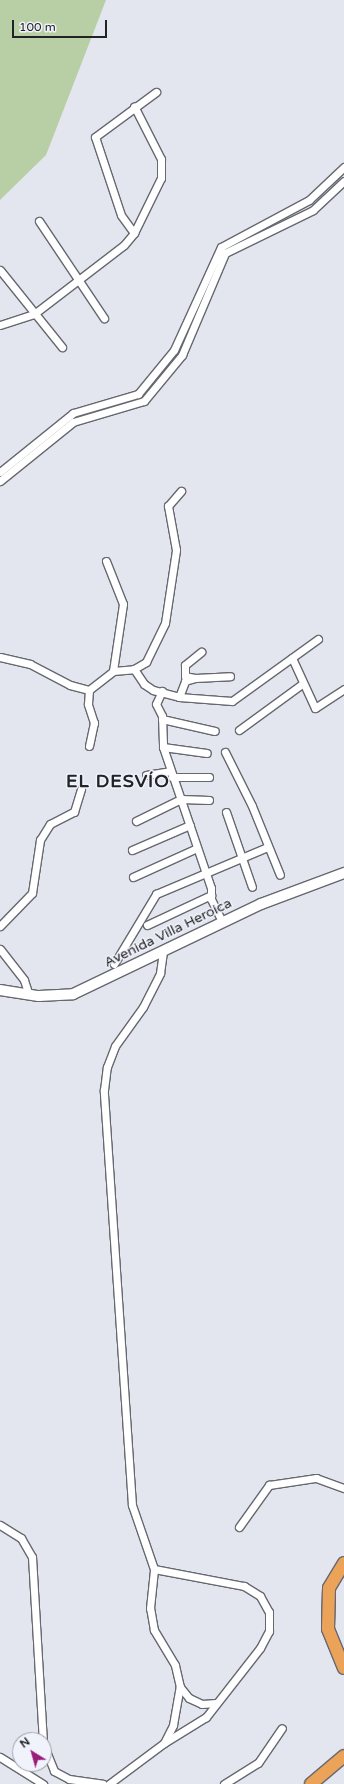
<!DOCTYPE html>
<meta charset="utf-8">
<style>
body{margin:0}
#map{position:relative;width:344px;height:1784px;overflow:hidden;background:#e3e6ee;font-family:"Varela Round",sans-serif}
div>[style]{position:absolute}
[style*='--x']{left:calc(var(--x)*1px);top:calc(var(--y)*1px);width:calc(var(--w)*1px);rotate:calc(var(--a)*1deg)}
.green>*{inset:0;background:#b8cea5}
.roads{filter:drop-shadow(1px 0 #666870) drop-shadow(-1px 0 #666870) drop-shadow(0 1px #666870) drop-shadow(0 -1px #666870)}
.minor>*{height:7px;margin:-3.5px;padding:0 3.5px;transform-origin:3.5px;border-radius:3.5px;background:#fff}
.secondary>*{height:10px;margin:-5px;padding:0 5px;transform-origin:5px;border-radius:5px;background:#fff}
.trunk>*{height:12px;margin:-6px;padding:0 6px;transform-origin:6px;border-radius:6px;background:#eba35a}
span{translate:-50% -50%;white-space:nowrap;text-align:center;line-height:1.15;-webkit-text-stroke:3px #f0f3fb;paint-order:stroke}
.street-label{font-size:14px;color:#222326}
.district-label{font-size:18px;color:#222326;font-weight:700;letter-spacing:1px}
.north{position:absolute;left:12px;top:1732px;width:40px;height:40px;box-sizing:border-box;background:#f0f3fb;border:1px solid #9ea0a6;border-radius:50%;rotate:323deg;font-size:11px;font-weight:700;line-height:16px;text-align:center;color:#222326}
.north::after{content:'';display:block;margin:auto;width:14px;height:18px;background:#991e77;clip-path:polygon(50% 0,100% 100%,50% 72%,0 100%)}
.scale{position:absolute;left:12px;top:20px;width:95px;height:18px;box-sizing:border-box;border:2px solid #222326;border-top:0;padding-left:5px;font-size:12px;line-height:14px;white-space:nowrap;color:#222326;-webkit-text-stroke:3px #f0f3fb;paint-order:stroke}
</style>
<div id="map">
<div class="green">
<i style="clip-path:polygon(0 0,106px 0,46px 155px,0 200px)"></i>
</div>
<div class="roads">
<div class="minor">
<i style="--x:39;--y:221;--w:117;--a:56.2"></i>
<i style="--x:134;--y:233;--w:22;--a:-126"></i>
<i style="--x:121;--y:215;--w:82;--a:-108.4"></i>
<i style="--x:95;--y:137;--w:76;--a:-36.4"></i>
<i style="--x:0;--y:270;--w:99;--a:51.2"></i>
<i style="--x:0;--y:325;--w:36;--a:-18"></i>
<i style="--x:34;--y:314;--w:113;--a:-37.5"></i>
<i style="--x:124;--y:245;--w:16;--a:-50"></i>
<i style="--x:134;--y:233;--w:61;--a:-63.9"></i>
<i style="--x:161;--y:178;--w:19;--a:-90"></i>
<i style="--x:161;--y:159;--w:59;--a:-117"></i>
<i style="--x:0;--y:472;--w:94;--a:-38.9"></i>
<i style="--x:73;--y:413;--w:68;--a:-16.3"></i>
<i style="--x:138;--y:394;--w:57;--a:-50.7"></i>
<i style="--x:174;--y:350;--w:113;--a:-65.5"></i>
<i style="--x:221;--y:247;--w:100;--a:-28.1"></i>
<i style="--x:309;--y:200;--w:48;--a:-43.3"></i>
<i style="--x:0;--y:481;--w:94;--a:-38.9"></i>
<i style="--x:73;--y:422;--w:74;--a:-16.5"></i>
<i style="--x:144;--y:401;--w:60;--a:-50.4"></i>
<i style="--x:182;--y:355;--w:111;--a:-67.1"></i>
<i style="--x:225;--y:253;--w:98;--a:-26"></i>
<i style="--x:313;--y:210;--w:42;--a:-43.1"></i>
<i style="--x:106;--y:561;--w:46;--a:68.4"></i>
<i style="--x:123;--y:604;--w:68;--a:98.5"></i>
<i style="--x:0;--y:657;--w:31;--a:13"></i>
<i style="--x:30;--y:664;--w:45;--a:27.7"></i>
<i style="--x:70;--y:685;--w:20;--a:15"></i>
<i style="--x:89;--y:690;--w:31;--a:-38"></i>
<i style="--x:113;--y:671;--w:21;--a:-5"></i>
<i style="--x:134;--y:669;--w:14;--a:-30"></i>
<i style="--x:146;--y:662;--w:43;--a:-64"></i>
<i style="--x:165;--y:623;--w:74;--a:-81.4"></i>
<i style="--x:176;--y:550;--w:45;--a:-100.3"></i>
<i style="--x:168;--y:506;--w:20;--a:-49"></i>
<i style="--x:292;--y:658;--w:55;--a:65.3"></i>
<i style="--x:315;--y:708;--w:35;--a:-33"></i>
<i style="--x:134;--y:669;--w:18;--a:56"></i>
<i style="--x:144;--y:684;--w:11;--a:34"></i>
<i style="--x:153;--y:690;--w:27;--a:15"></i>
<i style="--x:179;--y:697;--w:53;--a:4.3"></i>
<i style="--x:232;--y:701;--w:106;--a:-35.8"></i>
<i style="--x:195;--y:678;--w:35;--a:-3"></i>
<i style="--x:162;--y:691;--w:14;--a:115"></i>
<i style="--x:156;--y:704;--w:13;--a:63"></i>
<i style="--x:162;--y:716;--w:31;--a:88"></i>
<i style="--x:163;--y:747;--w:149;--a:71.2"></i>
<i style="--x:211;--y:888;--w:11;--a:90"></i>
<i style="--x:211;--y:899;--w:25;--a:64"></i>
<i style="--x:179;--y:697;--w:17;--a:-69"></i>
<i style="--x:185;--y:681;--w:10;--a:-17"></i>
<i style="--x:195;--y:678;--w:10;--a:-169"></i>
<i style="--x:185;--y:676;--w:11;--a:-90"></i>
<i style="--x:185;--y:665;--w:21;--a:-39"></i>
<i style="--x:162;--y:719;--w:54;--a:12.8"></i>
<i style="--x:239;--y:730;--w:78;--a:-36.1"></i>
<i style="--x:89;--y:746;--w:24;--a:-78"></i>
<i style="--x:94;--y:723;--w:20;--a:-108"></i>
<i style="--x:88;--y:704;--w:14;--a:-86"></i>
<i style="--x:163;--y:747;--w:44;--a:7.8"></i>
<i style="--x:225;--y:752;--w:60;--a:63.4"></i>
<i style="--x:252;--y:806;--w:74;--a:67.9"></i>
<i style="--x:146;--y:775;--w:24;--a:-9"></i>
<i style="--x:172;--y:777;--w:37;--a:0"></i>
<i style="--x:226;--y:812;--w:79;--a:70.9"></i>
<i style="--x:136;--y:821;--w:50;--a:-26.1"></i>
<i style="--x:181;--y:799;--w:28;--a:2"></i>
<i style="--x:132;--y:850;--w:63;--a:-23.3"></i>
<i style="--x:133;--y:877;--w:70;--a:-24.4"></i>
<i style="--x:147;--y:925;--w:71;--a:-25.1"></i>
<i style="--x:0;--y:926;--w:46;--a:-45.9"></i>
<i style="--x:32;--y:893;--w:54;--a:-81.4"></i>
<i style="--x:40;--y:840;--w:19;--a:-58"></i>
<i style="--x:50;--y:824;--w:27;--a:-27"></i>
<i style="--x:74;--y:812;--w:24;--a:-73"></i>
<i style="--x:0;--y:949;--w:39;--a:52"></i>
<i style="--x:24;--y:980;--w:13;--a:72"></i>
<i style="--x:114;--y:964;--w:82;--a:-59"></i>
<i style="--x:156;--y:894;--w:121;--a:-22.9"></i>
<i style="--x:0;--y:1525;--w:25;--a:32"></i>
<i style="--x:21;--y:1538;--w:22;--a:60"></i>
<i style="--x:32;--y:1557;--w:183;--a:86.6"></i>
<i style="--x:239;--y:1527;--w:52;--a:-54.5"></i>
<i style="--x:269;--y:1485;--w:48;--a:-8.5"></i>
<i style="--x:316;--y:1478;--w:30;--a:20"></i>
<i style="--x:154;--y:1569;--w:92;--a:10.7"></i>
<i style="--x:244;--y:1586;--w:19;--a:32"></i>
<i style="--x:260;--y:1596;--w:18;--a:61"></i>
<i style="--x:269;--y:1612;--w:19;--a:90"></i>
<i style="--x:269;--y:1631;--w:19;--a:118"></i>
<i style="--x:260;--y:1648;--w:88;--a:128"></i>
<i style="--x:206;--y:1717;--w:49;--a:148.2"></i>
<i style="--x:180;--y:1687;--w:14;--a:51"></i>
<i style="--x:189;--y:1698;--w:14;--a:25"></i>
<i style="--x:202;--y:1704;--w:14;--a:-4"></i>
<i style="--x:44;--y:1746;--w:27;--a:68"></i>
<i style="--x:54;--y:1771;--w:17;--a:28"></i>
<i style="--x:69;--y:1779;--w:34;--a:8"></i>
<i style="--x:0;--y:1757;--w:51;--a:32.1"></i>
<i style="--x:109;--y:1784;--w:69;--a:-36.7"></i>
<i style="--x:164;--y:1743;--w:20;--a:-63"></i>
<i style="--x:173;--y:1725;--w:39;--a:-80"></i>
<i style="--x:180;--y:1687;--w:23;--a:-103"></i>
<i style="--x:175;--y:1665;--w:41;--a:-121"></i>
<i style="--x:154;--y:1630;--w:22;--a:-100"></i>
<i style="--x:150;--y:1608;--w:39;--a:-84"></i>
<i style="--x:154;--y:1569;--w:68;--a:-109"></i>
<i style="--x:132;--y:1505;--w:416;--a:-93.9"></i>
<i style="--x:104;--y:1090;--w:23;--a:-83"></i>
<i style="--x:107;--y:1067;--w:22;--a:-69"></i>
<i style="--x:115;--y:1046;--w:48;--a:-54.3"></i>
<i style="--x:143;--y:1007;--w:38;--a:-63"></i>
<i style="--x:160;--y:973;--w:22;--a:-82"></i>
<i style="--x:224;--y:1784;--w:40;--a:-32"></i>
<i style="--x:258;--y:1763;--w:42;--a:-55.6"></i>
</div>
<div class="secondary">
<i style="--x:0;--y:990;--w:39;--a:9"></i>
<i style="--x:39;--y:996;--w:34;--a:-3"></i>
<i style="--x:73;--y:994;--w:208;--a:-25.6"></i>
<i style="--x:261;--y:904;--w:89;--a:-20.5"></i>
</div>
<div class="trunk">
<i style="--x:344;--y:1563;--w:29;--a:121"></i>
<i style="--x:329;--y:1588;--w:41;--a:91.4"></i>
<i style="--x:328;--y:1629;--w:42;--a:67.7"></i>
<i style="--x:311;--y:1784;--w:43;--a:-40.3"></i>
</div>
</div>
<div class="street-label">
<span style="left:168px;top:933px;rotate:-26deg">Avenida Villa Heroica</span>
</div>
<div class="district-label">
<span style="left:118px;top:781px">EL DESVÍO</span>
</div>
<div class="north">N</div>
<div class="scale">100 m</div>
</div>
